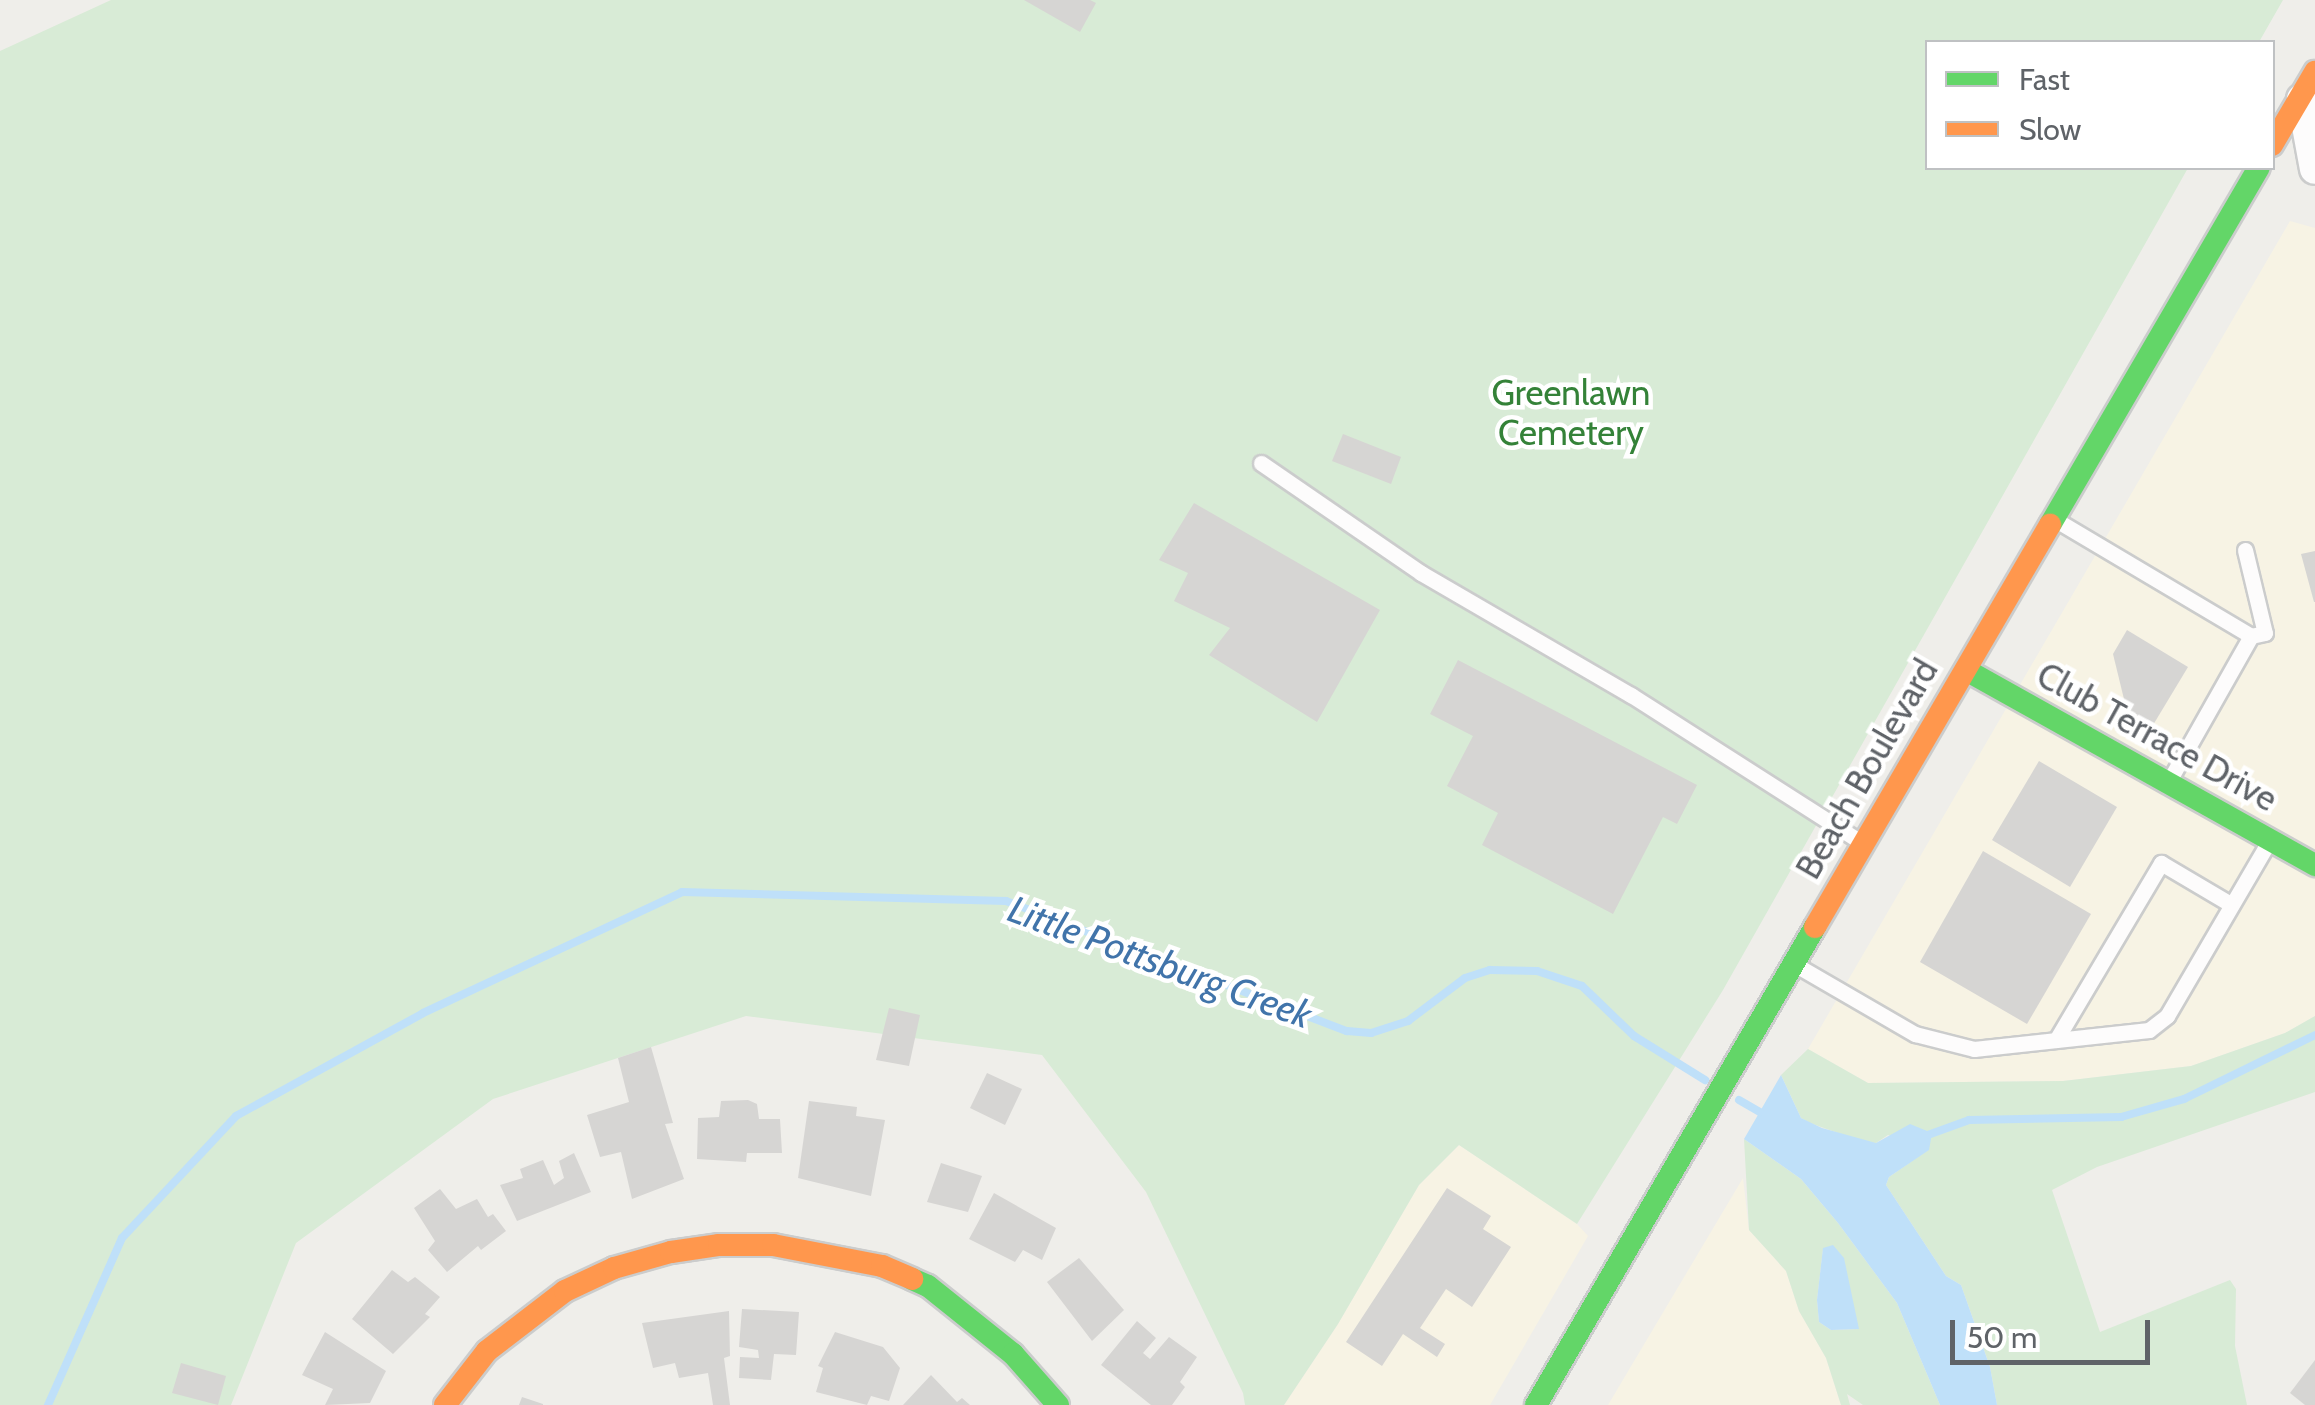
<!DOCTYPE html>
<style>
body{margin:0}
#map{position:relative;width:2315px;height:1405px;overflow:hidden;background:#efeeea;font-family:Cabin,sans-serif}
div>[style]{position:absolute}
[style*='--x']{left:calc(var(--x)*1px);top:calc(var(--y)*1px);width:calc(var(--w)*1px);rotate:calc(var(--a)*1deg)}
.commercial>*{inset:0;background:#f7f3e4}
.green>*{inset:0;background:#d8ebd6}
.water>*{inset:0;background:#bfe0f9}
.stream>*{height:8px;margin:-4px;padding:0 4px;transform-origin:4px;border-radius:4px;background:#bfe0f9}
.building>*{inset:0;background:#d6d5d3}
.roads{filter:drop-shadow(2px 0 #cbcccc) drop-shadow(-2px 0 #cbcccc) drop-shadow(0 2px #cbcccc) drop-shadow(0 -2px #cbcccc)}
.lane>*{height:15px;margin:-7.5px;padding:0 7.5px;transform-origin:7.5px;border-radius:7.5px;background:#fdfcfc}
.street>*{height:30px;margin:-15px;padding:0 15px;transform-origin:15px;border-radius:15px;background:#fdfcfc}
.fast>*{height:22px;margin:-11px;padding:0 11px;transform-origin:11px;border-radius:11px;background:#63d668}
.slow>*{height:22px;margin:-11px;padding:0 11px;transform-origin:11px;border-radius:11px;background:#ff974d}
span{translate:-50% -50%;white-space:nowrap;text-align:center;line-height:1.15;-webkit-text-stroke:9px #fff;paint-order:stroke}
.park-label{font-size:35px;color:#348238}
.street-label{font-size:35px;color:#5f6368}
.water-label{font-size:38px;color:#4174aa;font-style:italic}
.legend{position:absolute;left:1925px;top:40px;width:350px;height:130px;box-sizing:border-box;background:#fff;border:2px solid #bfc1c3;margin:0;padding:12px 18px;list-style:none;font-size:30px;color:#5f6368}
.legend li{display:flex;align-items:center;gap:20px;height:50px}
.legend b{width:50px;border:2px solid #bfc1c3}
.scale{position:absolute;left:1950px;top:1320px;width:200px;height:45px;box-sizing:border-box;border:5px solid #5f6368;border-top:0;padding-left:12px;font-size:30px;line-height:35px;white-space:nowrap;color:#5f6368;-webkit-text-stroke:8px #fff;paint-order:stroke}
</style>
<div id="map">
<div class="commercial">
<i style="clip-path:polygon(2290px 221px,2315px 228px,2315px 1016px,2285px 1033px,2191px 1066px,2063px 1081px,1868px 1083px,1808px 1049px)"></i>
<i style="clip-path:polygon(1459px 1145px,1577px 1224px,1588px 1236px,1490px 1405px,1284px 1405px,1338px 1324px,1419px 1185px)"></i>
<i style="clip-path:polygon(1743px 1178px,1749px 1230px,1786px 1271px,1799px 1311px,1826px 1358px,1841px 1405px,1608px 1405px)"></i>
</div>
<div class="green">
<i style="clip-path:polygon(111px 0,2283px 0,2259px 42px,1928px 42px,1928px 168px,2188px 168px,1723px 990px,1577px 1224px,1459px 1145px,1419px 1185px,1338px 1324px,1284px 1405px,1245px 1405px,1243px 1393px,1146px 1192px,1042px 1055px,746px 1016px,493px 1099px,296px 1243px,231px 1405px,0 1405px,0 51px)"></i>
<i style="clip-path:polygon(2315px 1016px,2315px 1092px,2097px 1167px,2052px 1190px,2100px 1332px,2230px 1280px,2236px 1289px,2235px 1346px,2247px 1405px,1997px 1405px,1990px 1367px,1961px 1285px,1946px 1276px,1886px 1185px,1889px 1177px,1928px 1150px,1888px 1135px,1876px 1143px,1863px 1142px,1810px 1123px,1801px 1118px,1781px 1075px,1808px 1049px,1868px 1083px,2063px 1081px,2191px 1066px,2285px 1033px)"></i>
<i style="clip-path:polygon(evenodd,1744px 1139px,1801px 1179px,1838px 1223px,1897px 1303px,1940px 1405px,1863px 1405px,1847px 1394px,1850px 1405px,1841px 1405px,1826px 1358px,1799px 1311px,1786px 1271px,1749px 1230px,1744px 1139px,1823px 1249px,1858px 1329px,1831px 1330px,1819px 1322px,1817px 1300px,1823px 1249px)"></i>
</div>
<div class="water">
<i style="clip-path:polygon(1781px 1075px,1801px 1118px,1822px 1128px,1876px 1143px,1910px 1124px,1932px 1133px,1929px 1150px,1889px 1177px,1886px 1185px,1946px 1276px,1961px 1285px,1990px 1367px,1997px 1405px,1940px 1405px,1897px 1303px,1838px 1223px,1801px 1179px,1744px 1139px)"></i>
<i style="clip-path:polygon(1833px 1245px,1844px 1258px,1859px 1329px,1831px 1330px,1819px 1322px,1817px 1300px,1823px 1248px)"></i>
</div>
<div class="stream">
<i style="--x:1739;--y:1100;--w:24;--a:30"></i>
<i style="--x:1925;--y:1136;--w:47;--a:-20"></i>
<i style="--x:1969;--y:1120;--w:152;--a:-1.1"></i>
<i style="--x:2121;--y:1117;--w:66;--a:-15.9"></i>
<i style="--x:2184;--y:1099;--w:146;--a:-26"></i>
<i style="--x:48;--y:1405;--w:183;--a:-66.1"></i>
<i style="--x:122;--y:1238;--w:167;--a:-46.9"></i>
<i style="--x:236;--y:1116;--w:213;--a:-28.8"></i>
<i style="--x:423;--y:1013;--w:286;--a:-25"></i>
<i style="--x:682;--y:892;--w:324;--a:1.6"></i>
<i style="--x:1006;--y:901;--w:365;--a:20.9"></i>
<i style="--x:1347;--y:1031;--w:24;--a:5"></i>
<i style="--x:1371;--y:1033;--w:39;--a:-18"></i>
<i style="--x:1408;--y:1021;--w:71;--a:-37"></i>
<i style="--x:1465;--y:978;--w:26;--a:-18"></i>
<i style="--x:1490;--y:970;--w:47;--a:1.2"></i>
<i style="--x:1537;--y:971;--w:47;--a:18.4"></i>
<i style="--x:1582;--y:986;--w:72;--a:43.9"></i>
<i style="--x:1634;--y:1036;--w:84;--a:31.8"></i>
</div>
<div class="building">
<i style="clip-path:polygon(1024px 0,1090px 0,1096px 3px,1080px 32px)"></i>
<i style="clip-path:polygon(1343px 434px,1401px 457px,1391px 484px,1332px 461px)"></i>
<i style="clip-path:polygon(1194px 503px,1380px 610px,1317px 722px,1209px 655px,1230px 628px,1174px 601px,1188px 573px,1159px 560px)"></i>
<i style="clip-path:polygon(2315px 551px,2315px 602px,2314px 602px,2301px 554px)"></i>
<i style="clip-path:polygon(2127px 630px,2188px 667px,2144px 740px,2132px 732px,2113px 654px)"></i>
<i style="clip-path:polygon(1458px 660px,1697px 785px,1677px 824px,1663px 817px,1613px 914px,1482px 845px,1498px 813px,1447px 786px,1473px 736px,1430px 714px)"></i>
<i style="clip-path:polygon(2039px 761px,2117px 807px,2070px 887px,1992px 840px)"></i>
<i style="clip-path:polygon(1983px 851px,2091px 914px,2027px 1024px,1920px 962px)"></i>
<i style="clip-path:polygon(889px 1008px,920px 1015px,909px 1066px,876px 1060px)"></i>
<i style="clip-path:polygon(651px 1047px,673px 1123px,665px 1124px,684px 1179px,632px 1199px,621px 1152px,600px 1157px,587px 1115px,629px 1102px,618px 1058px)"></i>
<i style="clip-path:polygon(987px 1073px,1022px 1089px,1005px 1125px,970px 1108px)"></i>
<i style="clip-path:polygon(748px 1100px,757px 1104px,759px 1119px,780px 1119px,782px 1153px,747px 1153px,746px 1162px,697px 1159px,698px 1118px,719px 1117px,721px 1101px)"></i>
<i style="clip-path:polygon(809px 1101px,857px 1107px,856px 1116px,885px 1120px,871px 1196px,798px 1178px)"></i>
<i style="clip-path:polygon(574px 1153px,591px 1192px,517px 1221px,500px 1185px,523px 1178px,520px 1169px,543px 1160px,554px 1185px,564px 1178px,559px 1161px)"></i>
<i style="clip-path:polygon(941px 1163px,982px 1176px,968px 1212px,927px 1202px)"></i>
<i style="clip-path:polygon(1447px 1188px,1491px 1216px,1483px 1229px,1511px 1247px,1472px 1307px,1446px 1289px,1420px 1328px,1445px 1344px,1437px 1357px,1403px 1334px,1382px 1366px,1346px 1342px)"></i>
<i style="clip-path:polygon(440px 1189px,456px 1209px,477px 1199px,488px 1217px,493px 1214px,506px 1231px,481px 1250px,478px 1246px,447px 1272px,428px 1250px,435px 1241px,414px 1208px)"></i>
<i style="clip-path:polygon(994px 1193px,1056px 1228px,1042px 1260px,1023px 1250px,1015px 1262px,969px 1239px)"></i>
<i style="clip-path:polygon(1079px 1258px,1124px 1310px,1092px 1341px,1047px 1282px)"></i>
<i style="clip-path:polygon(392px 1270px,408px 1282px,415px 1277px,440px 1297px,425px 1314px,430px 1317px,393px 1354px,352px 1319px)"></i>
<i style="clip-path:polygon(742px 1309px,799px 1312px,796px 1355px,774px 1354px,771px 1380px,739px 1378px,740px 1357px,759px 1358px,758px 1350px,739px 1347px)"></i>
<i style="clip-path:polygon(729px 1311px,730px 1356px,724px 1358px,730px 1405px,713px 1405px,708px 1373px,679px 1378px,675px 1363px,653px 1368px,642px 1323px)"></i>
<i style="clip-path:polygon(1137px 1321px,1156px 1338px,1143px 1353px,1150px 1359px,1169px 1337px,1197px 1357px,1180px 1382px,1185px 1387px,1172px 1405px,1151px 1405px,1101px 1365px)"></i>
<i style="clip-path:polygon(325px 1332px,386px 1371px,370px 1403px,325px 1405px,333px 1389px,302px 1375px)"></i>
<i style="clip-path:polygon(835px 1332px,883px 1347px,900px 1368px,889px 1401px,871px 1396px,867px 1405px,816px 1392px,823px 1368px,818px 1366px)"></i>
<i style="clip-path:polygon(2315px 1360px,2315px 1405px,2305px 1405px,2290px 1393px)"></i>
<i style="clip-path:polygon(181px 1363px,226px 1376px,218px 1405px,172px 1393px)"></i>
<i style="clip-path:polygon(931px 1375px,957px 1402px,962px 1398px,970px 1405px,903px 1405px)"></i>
<i style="clip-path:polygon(522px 1397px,543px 1404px,543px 1405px,519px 1405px)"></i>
</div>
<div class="roads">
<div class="lane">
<i style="--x:1261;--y:463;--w:194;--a:34.5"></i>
<i style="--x:1421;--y:573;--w:243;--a:30.2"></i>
<i style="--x:1631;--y:695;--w:269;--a:32.6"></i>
<i style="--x:2061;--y:523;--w:221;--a:30.7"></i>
<i style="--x:2251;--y:636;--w:167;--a:119.5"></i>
<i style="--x:2245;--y:550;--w:85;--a:76.5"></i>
<i style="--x:2265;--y:633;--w:14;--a:168"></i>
<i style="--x:1801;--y:968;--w:132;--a:30.1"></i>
<i style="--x:1915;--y:1034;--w:61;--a:14.3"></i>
<i style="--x:1974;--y:1049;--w:176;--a:-6.2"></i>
<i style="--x:2149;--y:1030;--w:23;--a:-38"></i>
<i style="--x:2167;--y:1016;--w:200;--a:-59.7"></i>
<i style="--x:2056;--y:1040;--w:206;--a:-59.3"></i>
<i style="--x:2161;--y:863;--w:82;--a:30.6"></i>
</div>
<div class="street">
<i style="--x:2302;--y:99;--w:71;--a:79.5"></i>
</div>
<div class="fast">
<i style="--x:2050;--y:525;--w:414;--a:-59.7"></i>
<i style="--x:1966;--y:670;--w:400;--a:29.2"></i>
<i style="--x:912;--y:1279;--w:17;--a:24"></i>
<i style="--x:928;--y:1286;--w:109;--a:38.7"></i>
<i style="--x:1013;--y:1354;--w:68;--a:48.6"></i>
<i style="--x:1536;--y:1405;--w:553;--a:-59.73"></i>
</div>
<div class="slow">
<i style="--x:2272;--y:145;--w:85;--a:-59.5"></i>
<i style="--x:1815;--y:927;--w:466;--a:-59.7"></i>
<i style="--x:445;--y:1405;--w:68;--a:-52.1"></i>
<i style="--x:487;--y:1351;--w:98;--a:-37.6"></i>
<i style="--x:565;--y:1291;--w:54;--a:-25.1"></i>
<i style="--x:614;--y:1268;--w:59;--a:-15.7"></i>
<i style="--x:671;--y:1252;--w:49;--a:-8.3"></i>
<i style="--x:719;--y:1245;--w:54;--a:0"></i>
<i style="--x:773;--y:1245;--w:111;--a:10.9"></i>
<i style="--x:882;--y:1266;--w:33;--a:23"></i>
</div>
</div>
<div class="park-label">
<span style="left:1571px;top:413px">Greenlawn<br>Cemetery</span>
</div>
<div class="street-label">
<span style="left:2157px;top:737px;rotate:29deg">Club Terrace Drive</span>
<span style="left:1867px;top:769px;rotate:-60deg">Beach Boulevard</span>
</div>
<div class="water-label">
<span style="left:1160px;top:962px;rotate:20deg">Little Pottsburg Creek</span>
</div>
<ul class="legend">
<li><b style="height:12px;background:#63d668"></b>Fast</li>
<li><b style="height:12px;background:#ff974d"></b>Slow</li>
</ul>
<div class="scale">50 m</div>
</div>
